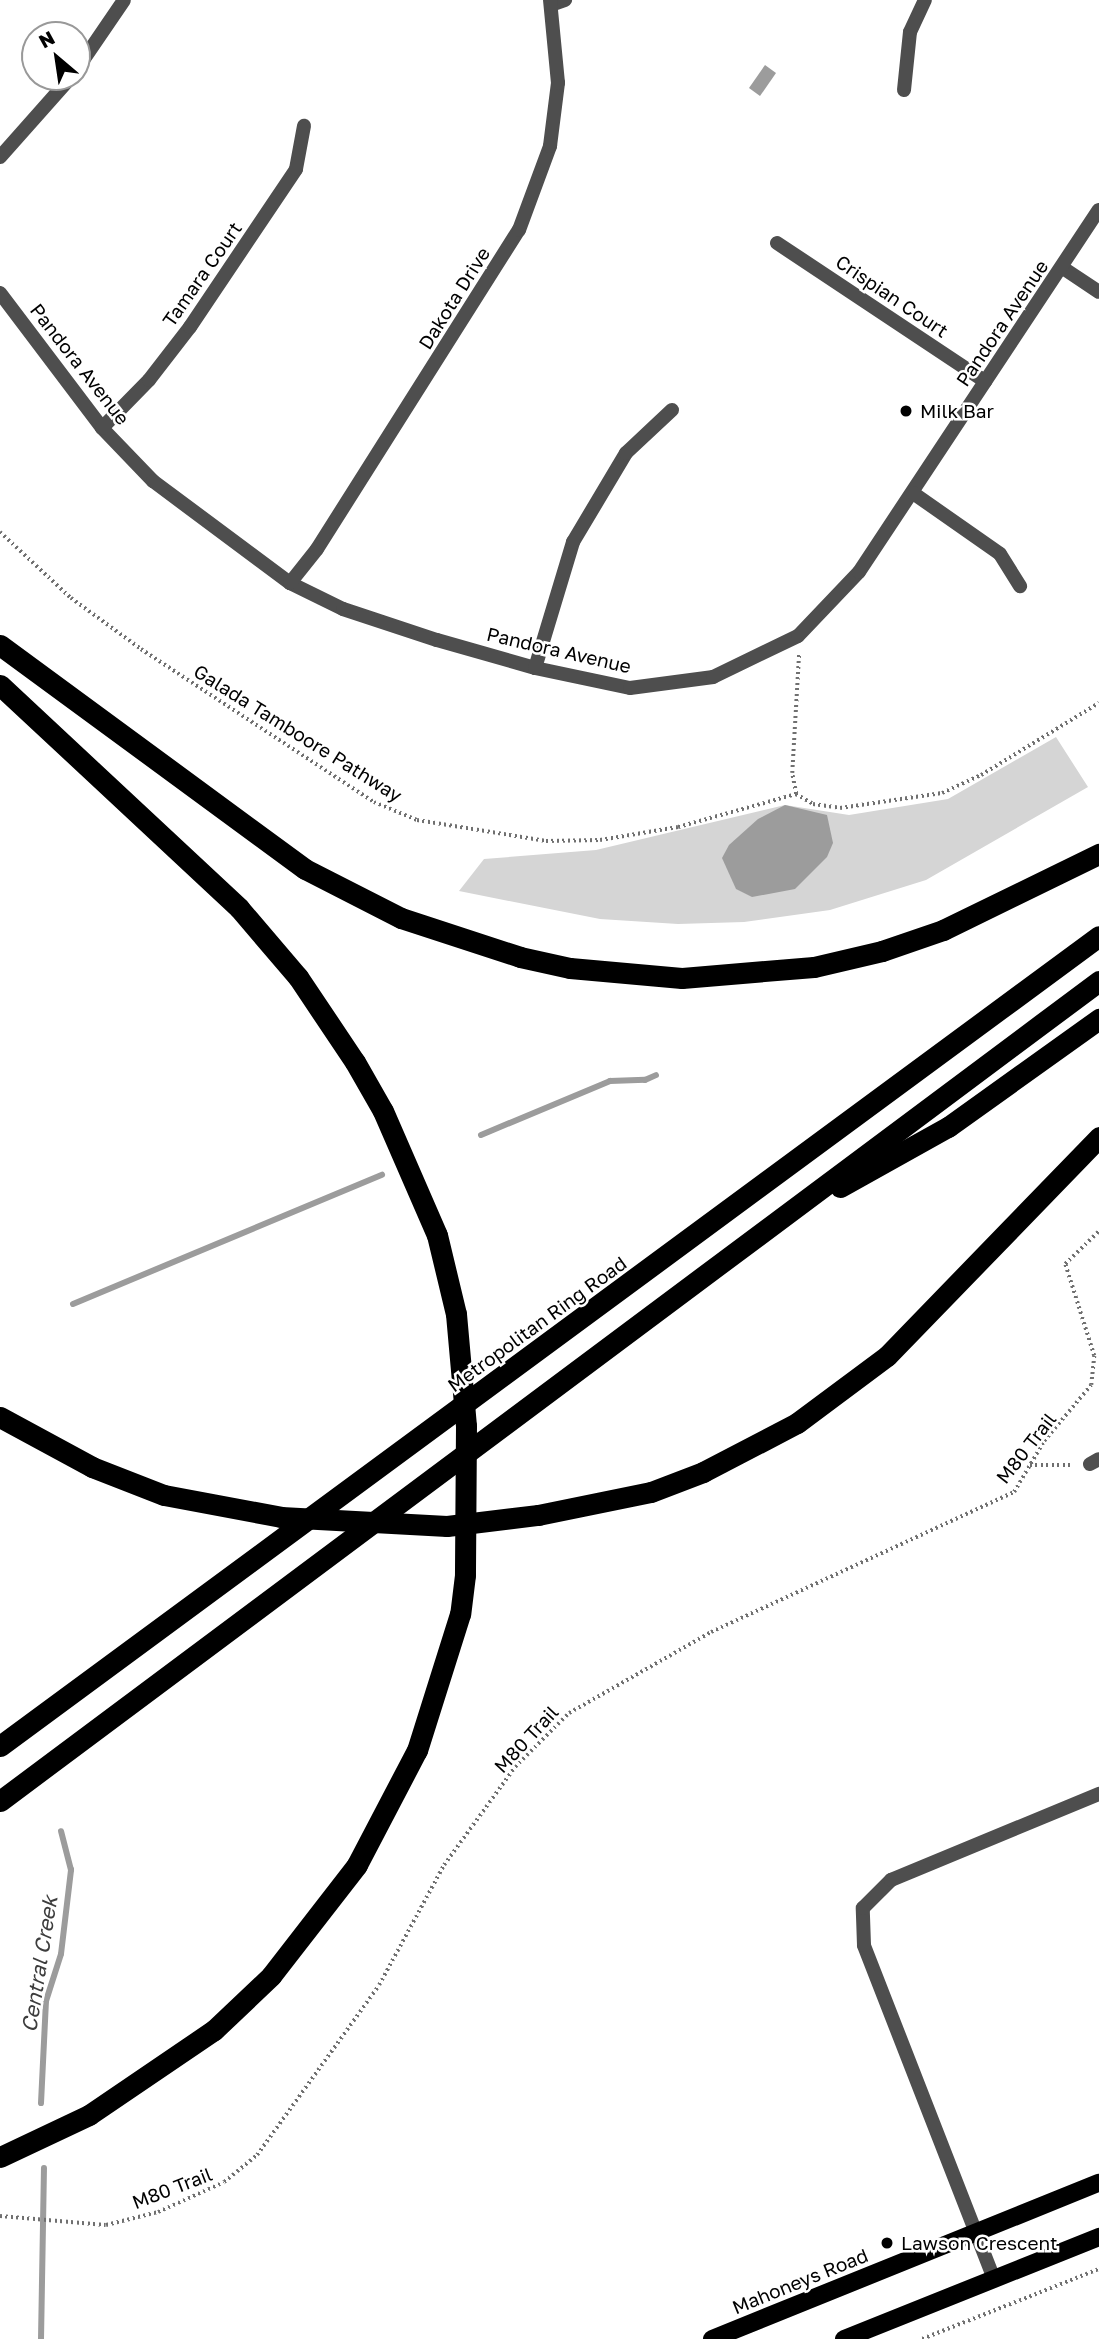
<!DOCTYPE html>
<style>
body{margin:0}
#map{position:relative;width:1099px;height:2339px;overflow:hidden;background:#fff;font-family:"Golos Text",sans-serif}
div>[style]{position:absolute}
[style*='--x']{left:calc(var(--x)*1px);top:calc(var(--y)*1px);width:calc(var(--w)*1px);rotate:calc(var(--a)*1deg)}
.green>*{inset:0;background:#d5d5d5}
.water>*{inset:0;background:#9c9c9c}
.stream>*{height:6px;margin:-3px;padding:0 3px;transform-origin:3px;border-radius:3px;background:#9c9c9c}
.path>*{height:3.5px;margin-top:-1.75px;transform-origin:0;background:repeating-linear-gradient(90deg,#707070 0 2px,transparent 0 5.5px)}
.minor>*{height:14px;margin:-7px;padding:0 7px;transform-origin:7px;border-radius:7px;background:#4e4e4e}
.primary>*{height:18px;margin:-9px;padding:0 9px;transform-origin:9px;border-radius:9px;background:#000}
.motorway>*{height:21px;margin:-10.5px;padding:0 10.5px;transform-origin:10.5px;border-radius:10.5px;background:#000}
.dots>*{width:19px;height:19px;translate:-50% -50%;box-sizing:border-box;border:4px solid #fff;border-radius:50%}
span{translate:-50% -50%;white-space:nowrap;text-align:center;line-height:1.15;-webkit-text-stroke:5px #fff;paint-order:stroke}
.street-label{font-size:19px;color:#000}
.poi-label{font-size:19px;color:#000}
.left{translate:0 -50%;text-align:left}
.water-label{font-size:21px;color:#3d3d3d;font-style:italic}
.north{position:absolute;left:21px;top:21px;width:70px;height:70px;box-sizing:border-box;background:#fff;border:2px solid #999;border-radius:50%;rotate:331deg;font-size:19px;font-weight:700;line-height:28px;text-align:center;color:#000}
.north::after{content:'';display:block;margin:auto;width:24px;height:32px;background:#000;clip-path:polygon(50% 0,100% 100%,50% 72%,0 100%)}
</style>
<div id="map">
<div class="green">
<i style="clip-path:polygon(1056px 737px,1088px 787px,926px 880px,830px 910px,744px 922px,678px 924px,600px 919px,459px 891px,484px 859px,596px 850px,785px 805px,849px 815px,948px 799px)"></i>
</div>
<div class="water">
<i style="clip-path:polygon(765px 65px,776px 73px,760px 96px,749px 88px)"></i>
<i style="clip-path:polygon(785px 805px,827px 815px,833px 843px,827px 857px,795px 889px,752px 897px,736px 889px,722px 858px,729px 845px,758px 819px)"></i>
</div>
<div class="stream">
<i style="--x:481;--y:1135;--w:140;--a:-22.7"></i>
<i style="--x:610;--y:1081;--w:35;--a:-2"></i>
<i style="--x:645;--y:1080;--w:12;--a:-24"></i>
<i style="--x:73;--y:1304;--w:335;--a:-22.7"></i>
<i style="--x:41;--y:2103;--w:102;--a:-87.2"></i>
<i style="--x:46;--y:2001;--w:49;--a:-72.3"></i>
<i style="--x:61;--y:1954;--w:85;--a:-83.2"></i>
<i style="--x:71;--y:1870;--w:40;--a:-104.4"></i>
<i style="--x:41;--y:2339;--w:171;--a:-89"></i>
</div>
<div class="path">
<i style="--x:0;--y:532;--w:97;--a:42.9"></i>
<i style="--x:71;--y:598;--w:87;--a:36.1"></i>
<i style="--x:141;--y:649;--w:279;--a:33.3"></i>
<i style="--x:374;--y:802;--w:47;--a:22.7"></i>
<i style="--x:417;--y:820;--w:131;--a:9.2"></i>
<i style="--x:546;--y:841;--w:54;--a:-1.1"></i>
<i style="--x:600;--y:840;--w:79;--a:-9.5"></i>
<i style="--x:678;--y:827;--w:123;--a:-15.6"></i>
<i style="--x:796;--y:794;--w:20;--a:30"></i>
<i style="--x:813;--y:804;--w:27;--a:8"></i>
<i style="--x:840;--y:808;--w:103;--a:-8.4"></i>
<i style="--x:942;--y:793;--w:43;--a:-24.8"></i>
<i style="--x:981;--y:775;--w:138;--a:-31.4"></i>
<i style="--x:796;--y:794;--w:21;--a:-101"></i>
<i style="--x:792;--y:773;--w:120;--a:-86.7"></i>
<i style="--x:1030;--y:1465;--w:44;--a:0"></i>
<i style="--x:0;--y:2216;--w:106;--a:4.9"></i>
<i style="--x:106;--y:2225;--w:54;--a:-14"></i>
<i style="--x:158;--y:2212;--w:72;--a:-24.4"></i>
<i style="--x:224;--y:2182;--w:43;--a:-39.3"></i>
<i style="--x:257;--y:2155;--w:209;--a:-54.3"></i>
<i style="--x:379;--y:1985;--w:136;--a:-61.6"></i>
<i style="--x:444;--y:1865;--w:121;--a:-54.1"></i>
<i style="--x:515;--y:1767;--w:76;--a:-45"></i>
<i style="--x:569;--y:1713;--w:163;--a:-29.7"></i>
<i style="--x:711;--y:1632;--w:334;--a:-24.8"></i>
<i style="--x:1014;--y:1492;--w:59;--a:-59.5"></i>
<i style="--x:1044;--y:1441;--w:73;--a:-50"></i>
<i style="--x:1091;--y:1385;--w:29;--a:-84"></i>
<i style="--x:1094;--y:1356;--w:96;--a:-107.5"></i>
<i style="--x:1065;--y:1264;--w:47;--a:-44.1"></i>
<i style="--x:922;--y:2339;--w:190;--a:-21.6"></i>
</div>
<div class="minor">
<i style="--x:551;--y:5;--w:15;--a:-20"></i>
<i style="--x:77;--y:69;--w:83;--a:-55.7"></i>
<i style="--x:904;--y:90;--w:58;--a:-84.1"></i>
<i style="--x:910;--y:32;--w:35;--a:-65"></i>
<i style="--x:0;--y:157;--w:107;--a:-48.4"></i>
<i style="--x:777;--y:243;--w:250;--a:33.6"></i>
<i style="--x:1063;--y:268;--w:43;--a:33.7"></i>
<i style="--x:0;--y:293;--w:169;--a:52.9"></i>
<i style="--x:102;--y:428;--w:74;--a:46.1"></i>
<i style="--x:153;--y:481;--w:171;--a:36.7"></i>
<i style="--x:290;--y:583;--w:59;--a:26.1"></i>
<i style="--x:343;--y:609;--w:99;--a:18.3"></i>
<i style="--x:437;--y:640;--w:102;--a:15.9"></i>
<i style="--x:535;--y:668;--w:97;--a:11.9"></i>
<i style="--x:630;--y:688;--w:84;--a:-7.5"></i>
<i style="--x:713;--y:677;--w:94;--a:-25.8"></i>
<i style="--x:798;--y:636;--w:88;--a:-46.4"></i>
<i style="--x:859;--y:572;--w:434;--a:-56.5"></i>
<i style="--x:102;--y:428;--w:67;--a:-45.6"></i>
<i style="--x:149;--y:380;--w:67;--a:-52.3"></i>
<i style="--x:190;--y:327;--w:190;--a:-56.1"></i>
<i style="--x:296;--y:169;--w:44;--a:-79.5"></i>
<i style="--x:913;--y:493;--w:106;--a:35"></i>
<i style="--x:1000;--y:554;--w:38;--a:58"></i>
<i style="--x:290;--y:583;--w:43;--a:-51.5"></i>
<i style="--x:317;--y:549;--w:378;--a:-57.7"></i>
<i style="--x:519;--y:230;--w:90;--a:-69.7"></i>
<i style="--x:550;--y:146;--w:64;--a:-82.8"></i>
<i style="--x:558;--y:83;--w:83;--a:-95.5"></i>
<i style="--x:535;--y:668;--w:132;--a:-73.2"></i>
<i style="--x:573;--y:542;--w:104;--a:-59.2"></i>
<i style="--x:626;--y:453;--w:63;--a:-43.1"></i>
<i style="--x:1090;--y:1464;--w:10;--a:-29"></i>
<i style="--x:994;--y:2279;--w:358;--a:-111.3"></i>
<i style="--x:864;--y:1945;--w:37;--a:-92"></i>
<i style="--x:863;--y:1908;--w:40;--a:-45"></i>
<i style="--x:891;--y:1880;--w:225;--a:-22.5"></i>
</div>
<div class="primary">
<i style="--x:712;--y:2339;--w:417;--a:-22"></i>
<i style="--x:844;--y:2339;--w:275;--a:-21.8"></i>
</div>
<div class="motorway">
<i style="--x:0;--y:645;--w:378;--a:36.3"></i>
<i style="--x:305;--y:869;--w:108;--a:27"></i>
<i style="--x:401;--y:918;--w:125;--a:18.1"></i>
<i style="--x:520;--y:957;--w:51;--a:12.4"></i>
<i style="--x:570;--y:968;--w:112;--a:5.1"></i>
<i style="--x:682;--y:978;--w:132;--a:-4.8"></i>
<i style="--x:814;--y:967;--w:70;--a:-13.2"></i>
<i style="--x:882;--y:951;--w:65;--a:-19"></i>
<i style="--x:943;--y:930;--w:174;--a:-26"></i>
<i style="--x:0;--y:685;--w:327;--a:43"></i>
<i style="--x:239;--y:908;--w:91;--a:49.5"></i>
<i style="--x:298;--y:977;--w:102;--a:56.2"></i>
<i style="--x:355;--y:1062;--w:56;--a:60.3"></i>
<i style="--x:383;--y:1111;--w:135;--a:66.5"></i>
<i style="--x:437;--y:1235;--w:81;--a:76.5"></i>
<i style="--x:456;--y:1314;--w:112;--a:84.9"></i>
<i style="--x:466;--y:1426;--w:149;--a:90.4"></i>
<i style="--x:465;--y:1575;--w:39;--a:97"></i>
<i style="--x:460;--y:1614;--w:143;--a:107.5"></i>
<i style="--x:417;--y:1750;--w:130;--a:117.6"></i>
<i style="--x:357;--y:1865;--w:140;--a:127.8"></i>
<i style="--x:271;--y:1976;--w:79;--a:136.5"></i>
<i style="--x:214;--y:2030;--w:151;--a:145.8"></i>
<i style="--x:89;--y:2115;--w:98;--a:154.7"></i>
<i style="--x:840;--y:1187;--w:124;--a:-29.1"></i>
<i style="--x:948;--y:1127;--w:186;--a:-35.6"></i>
<i style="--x:0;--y:1417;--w:105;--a:28.5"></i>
<i style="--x:92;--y:1467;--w:77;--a:21.3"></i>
<i style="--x:164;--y:1495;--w:119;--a:10.6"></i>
<i style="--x:281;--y:1517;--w:166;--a:3.1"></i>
<i style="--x:447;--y:1526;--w:92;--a:-6.9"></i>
<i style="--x:538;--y:1515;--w:115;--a:-11.5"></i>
<i style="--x:651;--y:1492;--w:56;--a:-21"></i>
<i style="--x:703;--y:1472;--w:106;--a:-27.5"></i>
<i style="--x:797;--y:1423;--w:112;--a:-36.7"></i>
<i style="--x:887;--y:1356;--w:305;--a:-45.9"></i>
<i style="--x:0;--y:1746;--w:1365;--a:-36.39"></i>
<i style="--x:0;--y:1801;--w:1371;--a:-36.73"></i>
</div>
<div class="dots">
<i style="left:906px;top:411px;background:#000"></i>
<i style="left:887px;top:2243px;background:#000"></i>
</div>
<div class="street-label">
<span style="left:202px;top:274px;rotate:-55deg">Tamara Court</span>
<span style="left:892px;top:296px;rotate:34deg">Crispian Court</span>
<span style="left:454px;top:298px;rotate:-58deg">Dakota Drive</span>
<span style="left:1002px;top:323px;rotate:-56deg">Pandora Avenue</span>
<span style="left:80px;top:364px;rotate:52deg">Pandora Avenue</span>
<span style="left:559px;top:650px;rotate:13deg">Pandora Avenue</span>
<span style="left:298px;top:733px;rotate:32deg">Galada Tamboore Pathway</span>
<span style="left:537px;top:1324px;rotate:-36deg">Metropolitan Ring Road</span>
<span style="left:1026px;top:1448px;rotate:-52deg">M80 Trail</span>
<span style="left:526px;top:1739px;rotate:-47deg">M80 Trail</span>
<span style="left:172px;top:2188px;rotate:-21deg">M80 Trail</span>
<span style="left:800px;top:2281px;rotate:-22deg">Mahoneys Road</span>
</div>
<div class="poi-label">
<span class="left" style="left:920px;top:411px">Milk Bar</span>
<span class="left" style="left:901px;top:2243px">Lawson Crescent</span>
</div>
<div class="water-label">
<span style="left:39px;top:1964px;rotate:-81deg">Central Creek</span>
</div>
<div class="north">N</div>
</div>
